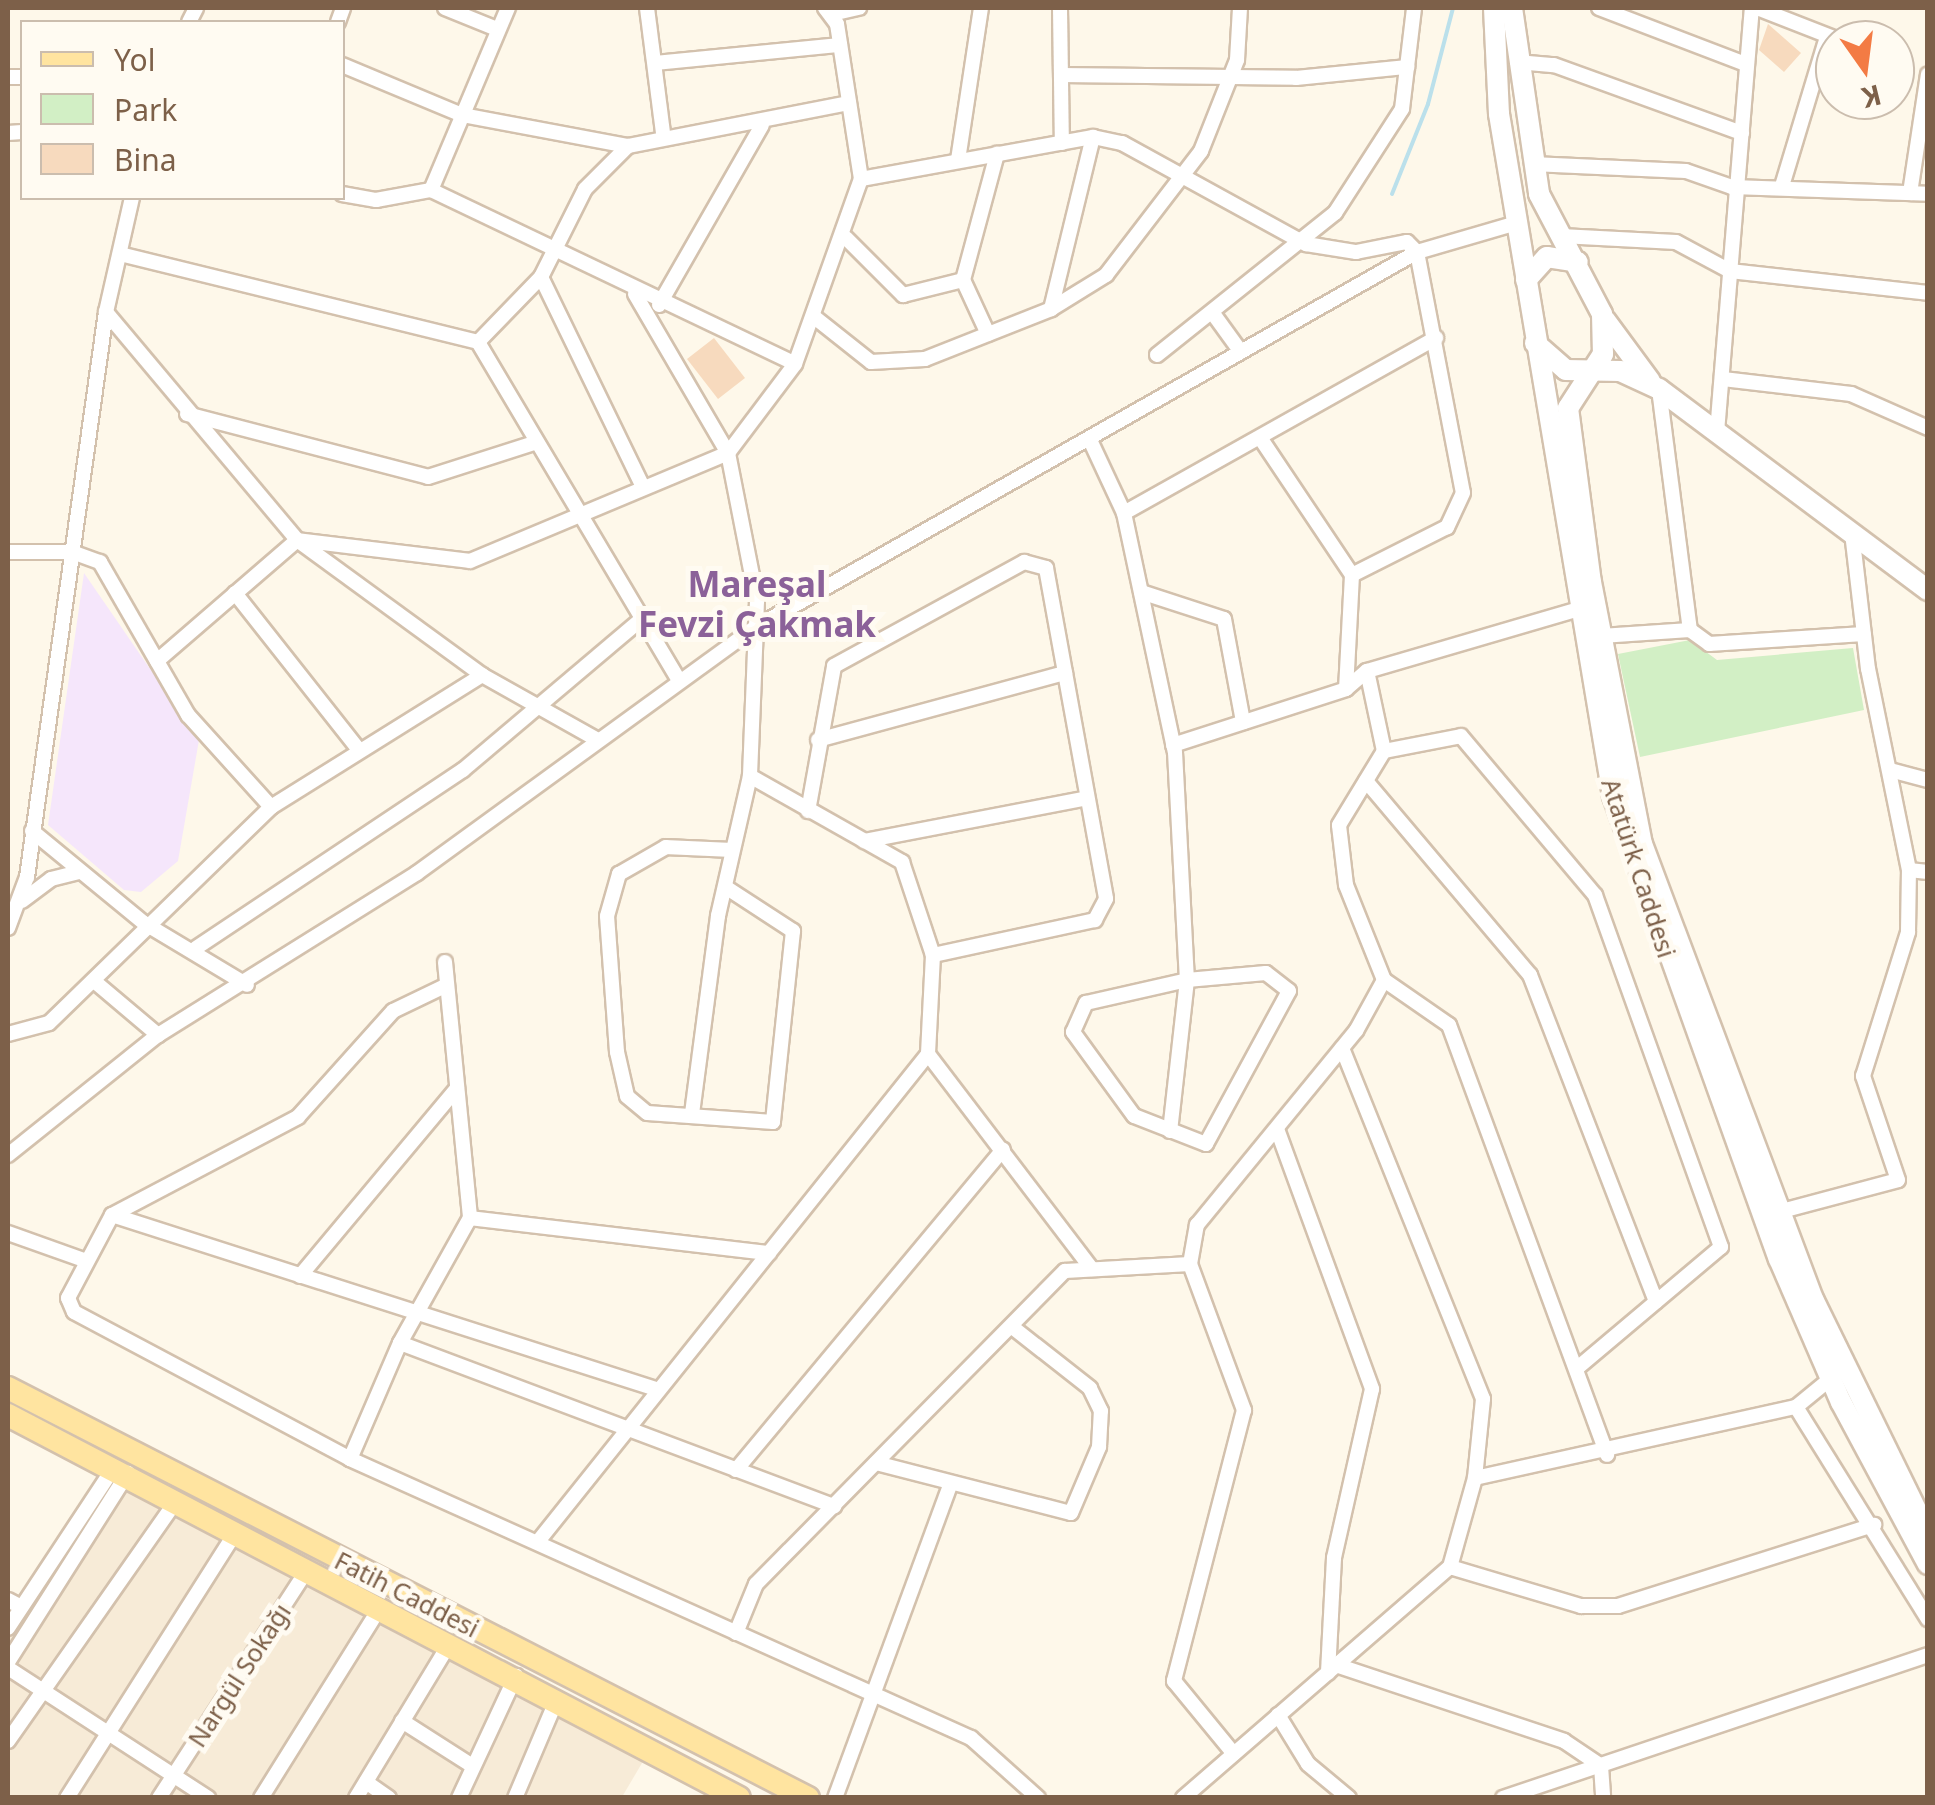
<!DOCTYPE html>
<meta charset="utf-8">
<style>
body{margin:0}
#map{position:relative;width:1935px;height:1805px;overflow:hidden;background:#fef8ea;font-family:"Noto Sans",sans-serif}
div>[style]{position:absolute}
[style*='--x']{left:calc(var(--x)*1px);top:calc(var(--y)*1px);width:calc(var(--w)*1px);rotate:calc(var(--a)*1deg)}
.residential>*{inset:0;background:#f7ebd7}
.education>*{inset:0;background:#f5e6fb}
.green>*{inset:0;background:#d2efc5}
.stream>*{height:4px;margin:-2px;padding:0 2px;transform-origin:2px;border-radius:2px;background:#bbe0eb}
.building>*{inset:0;background:#f7dabe}
.roads{filter:drop-shadow(2px 0 #d3c1ad) drop-shadow(-2px 0 #d3c1ad) drop-shadow(0 2px #d3c1ad) drop-shadow(0 -2px #d3c1ad)}
.street>*{height:14px;margin:-7px;padding:0 7px;transform-origin:7px;border-radius:7px;background:#fff}
.secondary>*{height:20px;margin:-10px;padding:0 10px;transform-origin:10px;border-radius:10px;background:#fff}
.primary>*{height:22px;margin:-11px;padding:0 11px;transform-origin:11px;border-radius:11px;background:#ffe4a0}
span{translate:-50% -50%;white-space:nowrap;text-align:center;line-height:1.15;-webkit-text-stroke:10px #fffbf2;paint-order:stroke}
.street-label{font-size:25px;color:#7d6049}
.district-label{font-size:35px;color:#8b6199;font-weight:700}
.frame{position:absolute;inset:0;border:10px solid #7d6049;pointer-events:none}
.legend{position:absolute;left:20px;top:20px;width:325px;height:180px;box-sizing:border-box;background:#fffbf2;border:2px solid #cbbdae;margin:0;padding:12px 18px;list-style:none;font-size:30px;color:#7d6049}
.legend li{display:flex;align-items:center;gap:20px;height:50px}
.legend b{width:50px;border:2px solid #cbbdae}
.north{position:absolute;left:1815px;top:20px;width:100px;height:100px;box-sizing:border-box;background:#fffbf2;border:2px solid #cbbdae;border-radius:50%;rotate:166deg;font-size:28px;font-weight:700;line-height:40px;text-align:center;color:#7d6049}
.north::after{content:'';display:block;margin:auto;width:35px;height:45px;background:#f37b44;clip-path:polygon(50% 0,100% 100%,50% 72%,0 100%)}
</style>
<div id="map">
<div class="residential">
<i style="clip-path:polygon(101px 1483px,176px 1500px,655px 1741px,622px 1797px,8px 1798px,8px 1628px)"></i>
</div>
<div class="education">
<i style="clip-path:polygon(84px 573px,199px 740px,178px 861px,141px 892px,124px 890px,48px 825px)"></i>
</div>
<div class="green">
<i style="clip-path:polygon(1690px 640px,1717px 660px,1853px 648px,1864px 710px,1640px 757px,1618px 654px)"></i>
</div>
<div class="stream">
<i style="--x:1392;--y:194;--w:97;--a:-68.2"></i>
<i style="--x:1428;--y:104;--w:99;--a:-75.4"></i>
</div>
<div class="building">
<i style="clip-path:polygon(1768px 24px,1801px 53px,1784px 72px,1759px 50px)"></i>
<i style="clip-path:polygon(714px 338px,745px 378px,718px 399px,687px 359px)"></i>
</div>
<div class="roads">
<div class="street">
<i style="--x:445;--y:8;--w:56;--a:22"></i>
<i style="--x:647;--y:8;--w:126;--a:82.7"></i>
<i style="--x:1060;--y:8;--w:135;--a:89.2"></i>
<i style="--x:1599;--y:8;--w:154;--a:20.9"></i>
<i style="--x:1757;--y:8;--w:88;--a:21.3"></i>
<i style="--x:832;--y:14;--w:28;--a:-13"></i>
<i style="--x:189;--y:22;--w:16;--a:-63"></i>
<i style="--x:338;--y:22;--w:15;--a:-70"></i>
<i style="--x:1517;--y:62;--w:37;--a:5"></i>
<i style="--x:1554;--y:65;--w:200;--a:19.9"></i>
<i style="--x:655;--y:63;--w:186;--a:-5.6"></i>
<i style="--x:342;--y:65;--w:130;--a:22.6"></i>
<i style="--x:462;--y:115;--w:169;--a:10.6"></i>
<i style="--x:1061;--y:75;--w:235;--a:0.7"></i>
<i style="--x:1296;--y:78;--w:112;--a:-5.7"></i>
<i style="--x:8;--y:77;--w:14;--a:0"></i>
<i style="--x:8;--y:133;--w:14;--a:-4"></i>
<i style="--x:958;--y:160;--w:154;--a:-81.4"></i>
<i style="--x:1532;--y:164;--w:154;--a:2.6"></i>
<i style="--x:1686;--y:171;--w:49;--a:19.2"></i>
<i style="--x:1732;--y:187;--w:196;--a:2"></i>
<i style="--x:861;--y:179;--w:236;--a:-10.3"></i>
<i style="--x:1093;--y:137;--w:30;--a:12"></i>
<i style="--x:1122;--y:143;--w:210;--a:28.8"></i>
<i style="--x:1306;--y:244;--w:51;--a:9.1"></i>
<i style="--x:1356;--y:252;--w:52;--a:-11.1"></i>
<i style="--x:1407;--y:242;--w:14;--a:45"></i>
<i style="--x:1417;--y:252;--w:245;--a:79.2"></i>
<i style="--x:1463;--y:493;--w:38;--a:115"></i>
<i style="--x:1447;--y:527;--w:106;--a:153.2"></i>
<i style="--x:1782;--y:186;--w:156;--a:-73.2"></i>
<i style="--x:431;--y:190;--w:198;--a:-67.1"></i>
<i style="--x:1910;--y:193;--w:120;--a:-81.4"></i>
<i style="--x:342;--y:194;--w:35;--a:10"></i>
<i style="--x:376;--y:200;--w:56;--a:-10.3"></i>
<i style="--x:431;--y:190;--w:403;--a:25.5"></i>
<i style="--x:1561;--y:236;--w:115;--a:3"></i>
<i style="--x:1676;--y:242;--w:61;--a:28.2"></i>
<i style="--x:1730;--y:271;--w:199;--a:6.3"></i>
<i style="--x:846;--y:238;--w:81;--a:45"></i>
<i style="--x:903;--y:295;--w:62;--a:-14"></i>
<i style="--x:120;--y:254;--w:369;--a:13.8"></i>
<i style="--x:478;--y:342;--w:91;--a:-45.9"></i>
<i style="--x:541;--y:277;--w:98;--a:-63.4"></i>
<i style="--x:585;--y:189;--w:61;--a:-45"></i>
<i style="--x:628;--y:146;--w:225;--a:-11"></i>
<i style="--x:541;--y:277;--w:231;--a:64.1"></i>
<i style="--x:635;--y:294;--w:184;--a:59.7"></i>
<i style="--x:728;--y:453;--w:151;--a:78.9"></i>
<i style="--x:757;--y:601;--w:175;--a:92.3"></i>
<i style="--x:750;--y:776;--w:144;--a:102.9"></i>
<i style="--x:718;--y:916;--w:200;--a:97.5"></i>
<i style="--x:659;--y:305;--w:207;--a:-60.2"></i>
<i style="--x:1051;--y:309;--w:177;--a:-76.3"></i>
<i style="--x:106;--y:312;--w:297;--a:50"></i>
<i style="--x:297;--y:540;--w:229;--a:36.1"></i>
<i style="--x:482;--y:675;--w:133;--a:29.3"></i>
<i style="--x:1212;--y:312;--w:49;--a:54.1"></i>
<i style="--x:813;--y:316;--w:74;--a:38.4"></i>
<i style="--x:871;--y:362;--w:54;--a:-3.2"></i>
<i style="--x:925;--y:359;--w:136;--a:-21.6"></i>
<i style="--x:1051;--y:309;--w:65;--a:-31.7"></i>
<i style="--x:1106;--y:275;--w:156;--a:-52.5"></i>
<i style="--x:1201;--y:151;--w:98;--a:-68.4"></i>
<i style="--x:1237;--y:60;--w:52;--a:-86.7"></i>
<i style="--x:988;--y:334;--w:60;--a:-114.8"></i>
<i style="--x:963;--y:280;--w:131;--a:-74.9"></i>
<i style="--x:478;--y:342;--w:393;--a:59.3"></i>
<i style="--x:1157;--y:355;--w:228;--a:-38.6"></i>
<i style="--x:1335;--y:213;--w:124;--a:-57.2"></i>
<i style="--x:1402;--y:109;--w:102;--a:-83.2"></i>
<i style="--x:1723;--y:379;--w:129;--a:6.7"></i>
<i style="--x:1851;--y:394;--w:84;--a:23.8"></i>
<i style="--x:1659;--y:389;--w:243;--a:82.7"></i>
<i style="--x:187;--y:414;--w:249;--a:14.6"></i>
<i style="--x:428;--y:477;--w:111;--a:-17.8"></i>
<i style="--x:1717;--y:432;--w:425;--a:-85.3"></i>
<i style="--x:1090;--y:440;--w:81;--a:65"></i>
<i style="--x:1124;--y:513;--w:244;--a:78"></i>
<i style="--x:1175;--y:752;--w:228;--a:87"></i>
<i style="--x:1187;--y:980;--w:152;--a:96.4"></i>
<i style="--x:1263;--y:442;--w:160;--a:56.2"></i>
<i style="--x:1352;--y:575;--w:114;--a:93"></i>
<i style="--x:1124;--y:513;--w:358;--a:-29.3"></i>
<i style="--x:8;--y:552;--w:64;--a:0"></i>
<i style="--x:72;--y:552;--w:30;--a:20"></i>
<i style="--x:100;--y:562;--w:177;--a:60.1"></i>
<i style="--x:188;--y:715;--w:124;--a:47.9"></i>
<i style="--x:1141;--y:592;--w:87;--a:18"></i>
<i style="--x:1224;--y:619;--w:105;--a:79.5"></i>
<i style="--x:235;--y:593;--w:201;--a:51.7"></i>
<i style="--x:1601;--y:636;--w:89;--a:-3.9"></i>
<i style="--x:1690;--y:630;--w:24;--a:36"></i>
<i style="--x:1709;--y:644;--w:155;--a:-3.7"></i>
<i style="--x:157;--y:661;--w:185;--a:-40.8"></i>
<i style="--x:297;--y:540;--w:174;--a:6.9"></i>
<i style="--x:470;--y:561;--w:280;--a:-22.7"></i>
<i style="--x:728;--y:453;--w:111;--a:-53"></i>
<i style="--x:795;--y:364;--w:196;--a:-70.4"></i>
<i style="--x:861;--y:179;--w:157;--a:-98.8"></i>
<i style="--x:837;--y:24;--w:20;--a:-127"></i>
<i style="--x:1367;--y:671;--w:82;--a:78"></i>
<i style="--x:818;--y:740;--w:256;--a:-15.2"></i>
<i style="--x:1173;--y:745;--w:182;--a:-17.9"></i>
<i style="--x:1346;--y:689;--w:28;--a:-41"></i>
<i style="--x:1367;--y:671;--w:221;--a:-16.3"></i>
<i style="--x:1890;--y:770;--w:39;--a:15"></i>
<i style="--x:750;--y:776;--w:175;--a:29.5"></i>
<i style="--x:902;--y:862;--w:98;--a:71.6"></i>
<i style="--x:933;--y:955;--w:99;--a:92.9"></i>
<i style="--x:928;--y:1054;--w:270;--a:52.7"></i>
<i style="--x:1366;--y:781;--w:254;--a:49.8"></i>
<i style="--x:1530;--y:975;--w:350;--a:68.9"></i>
<i style="--x:808;--y:811;--w:147;--a:-79.8"></i>
<i style="--x:834;--y:666;--w:217;--a:-28.7"></i>
<i style="--x:1024;--y:562;--w:23;--a:15"></i>
<i style="--x:1046;--y:568;--w:336;--a:79.7"></i>
<i style="--x:1106;--y:899;--w:24;--a:118"></i>
<i style="--x:1095;--y:920;--w:166;--a:167.8"></i>
<i style="--x:32;--y:831;--w:145;--a:39.4"></i>
<i style="--x:144;--y:923;--w:120;--a:31"></i>
<i style="--x:864;--y:841;--w:227;--a:-10.9"></i>
<i style="--x:1909;--y:870;--w:19;--a:6"></i>
<i style="--x:727;--y:888;--w:79;--a:33.1"></i>
<i style="--x:793;--y:931;--w:192;--a:96"></i>
<i style="--x:773;--y:1122;--w:126;--a:-175.9"></i>
<i style="--x:647;--y:1113;--w:26;--a:-140"></i>
<i style="--x:627;--y:1096;--w:45;--a:-102.8"></i>
<i style="--x:617;--y:1052;--w:136;--a:-94.2"></i>
<i style="--x:607;--y:916;--w:44;--a:-74.1"></i>
<i style="--x:619;--y:874;--w:54;--a:-29.9"></i>
<i style="--x:666;--y:847;--w:65;--a:2.6"></i>
<i style="--x:22;--y:901;--w:36;--a:-37"></i>
<i style="--x:51;--y:879;--w:30;--a:-14"></i>
<i style="--x:8;--y:928;--w:54;--a:-69.6"></i>
<i style="--x:27;--y:877;--w:570;--a:-82.04"></i>
<i style="--x:106;--y:312;--w:117;--a:-77.2"></i>
<i style="--x:196;--y:948;--w:321;--a:-33.7"></i>
<i style="--x:463;--y:770;--w:234;--a:-40.2"></i>
<i style="--x:445;--y:962;--w:257;--a:84.4"></i>
<i style="--x:1266;--y:973;--w:29;--a:38"></i>
<i style="--x:1289;--y:991;--w:174;--a:118.5"></i>
<i style="--x:1206;--y:1144;--w:77;--a:-158.7"></i>
<i style="--x:1134;--y:1116;--w:104;--a:-126"></i>
<i style="--x:1073;--y:1032;--w:32;--a:-66"></i>
<i style="--x:1086;--y:1003;--w:104;--a:-12.8"></i>
<i style="--x:1187;--y:980;--w:79;--a:-5.1"></i>
<i style="--x:1384;--y:980;--w:79;--a:34.7"></i>
<i style="--x:1449;--y:1025;--w:458;--a:69.8"></i>
<i style="--x:94;--y:981;--w:84;--a:40.2"></i>
<i style="--x:447;--y:985;--w:60;--a:154.3"></i>
<i style="--x:393;--y:1011;--w:142;--a:131.9"></i>
<i style="--x:298;--y:1117;--w:210;--a:152.2"></i>
<i style="--x:112;--y:1215;--w:94;--a:117.9"></i>
<i style="--x:68;--y:1298;--w:15;--a:67"></i>
<i style="--x:74;--y:1312;--w:313;--a:28"></i>
<i style="--x:350;--y:1459;--w:681;--a:24.19"></i>
<i style="--x:971;--y:1738;--w:90;--a:41.8"></i>
<i style="--x:8;--y:1034;--w:42;--a:-15"></i>
<i style="--x:49;--y:1023;--w:310;--a:-44.2"></i>
<i style="--x:271;--y:807;--w:249;--a:-32"></i>
<i style="--x:1342;--y:1048;--w:378;--a:68.1"></i>
<i style="--x:1483;--y:1399;--w:79;--a:95.8"></i>
<i style="--x:1277;--y:1129;--w:277;--a:69.9"></i>
<i style="--x:1372;--y:1389;--w:173;--a:102.7"></i>
<i style="--x:1334;--y:1558;--w:115;--a:93"></i>
<i style="--x:8;--y:1155;--w:192;--a:-38.7"></i>
<i style="--x:158;--y:1035;--w:305;--a:-32"></i>
<i style="--x:417;--y:873;--w:419;--a:-36"></i>
<i style="--x:756;--y:627;--w:760;--a:-29.57"></i>
<i style="--x:1417;--y:252;--w:104;--a:-16.2"></i>
<i style="--x:1778;--y:1212;--w:124;--a:-14.9"></i>
<i style="--x:1898;--y:1180;--w:110;--a:-108.6"></i>
<i style="--x:1863;--y:1076;--w:151;--a:-72.6"></i>
<i style="--x:1908;--y:932;--w:62;--a:-89.1"></i>
<i style="--x:1909;--y:870;--w:205;--a:-101.5"></i>
<i style="--x:1868;--y:669;--w:138;--a:-96.7"></i>
<i style="--x:112;--y:1215;--w:574;--a:17.74"></i>
<i style="--x:8;--y:1233;--w:81;--a:19.6"></i>
<i style="--x:1190;--y:1264;--w:156;--a:69.7"></i>
<i style="--x:1244;--y:1410;--w:280;--a:104.5"></i>
<i style="--x:1174;--y:1681;--w:94;--a:50.6"></i>
<i style="--x:300;--y:1276;--w:245;--a:-50.1"></i>
<i style="--x:400;--y:1343;--w:464;--a:20.6"></i>
<i style="--x:1796;--y:1407;--w:250;--a:58.1"></i>
<i style="--x:350;--y:1459;--w:126;--a:-66.7"></i>
<i style="--x:400;--y:1343;--w:143;--a:-60.8"></i>
<i style="--x:470;--y:1218;--w:301;--a:6.7"></i>
<i style="--x:876;--y:1463;--w:201;--a:14.4"></i>
<i style="--x:1071;--y:1513;--w:72;--a:-67"></i>
<i style="--x:1099;--y:1447;--w:36;--a:-87"></i>
<i style="--x:1101;--y:1411;--w:25;--a:-116"></i>
<i style="--x:1090;--y:1388;--w:100;--a:-141.9"></i>
<i style="--x:736;--y:1470;--w:417;--a:-50.2"></i>
<i style="--x:540;--y:1539;--w:621;--a:-51.34"></i>
<i style="--x:1450;--y:1567;--w:137;--a:16.6"></i>
<i style="--x:1581;--y:1606;--w:37;--a:0"></i>
<i style="--x:1618;--y:1606;--w:269;--a:-17.6"></i>
<i style="--x:8;--y:1600;--w:15;--a:28"></i>
<i style="--x:8;--y:1628;--w:193;--a:-56.6"></i>
<i style="--x:736;--y:1633;--w:53;--a:-67.8"></i>
<i style="--x:756;--y:1584;--w:440;--a:-45.4"></i>
<i style="--x:1065;--y:1271;--w:125;--a:-3.2"></i>
<i style="--x:1190;--y:1264;--w:40;--a:-80"></i>
<i style="--x:1197;--y:1225;--w:251;--a:-50.7"></i>
<i style="--x:1356;--y:1031;--w:58;--a:-61.2"></i>
<i style="--x:1384;--y:980;--w:102;--a:-111.8"></i>
<i style="--x:1346;--y:885;--w:60;--a:-96.7"></i>
<i style="--x:1339;--y:825;--w:87;--a:-58.7"></i>
<i style="--x:1384;--y:751;--w:78;--a:-11"></i>
<i style="--x:1461;--y:736;--w:208;--a:49.9"></i>
<i style="--x:1595;--y:895;--w:374;--a:70.3"></i>
<i style="--x:1721;--y:1247;--w:189;--a:139.9"></i>
<i style="--x:8;--y:1662;--w:224;--a:-57.6"></i>
<i style="--x:1336;--y:1665;--w:240;--a:18.4"></i>
<i style="--x:1564;--y:1741;--w:45;--a:34"></i>
<i style="--x:1601;--y:1766;--w:32;--a:86"></i>
<i style="--x:8;--y:1668;--w:239;--a:33"></i>
<i style="--x:1278;--y:1715;--w:57;--a:58.5"></i>
<i style="--x:1308;--y:1764;--w:53;--a:39.7"></i>
<i style="--x:402;--y:1721;--w:82;--a:32.5"></i>
<i style="--x:8;--y:1741;--w:294;--a:-55"></i>
<i style="--x:366;--y:1782;--w:28;--a:35"></i>
<i style="--x:67;--y:1798;--w:314;--a:-57.6"></i>
<i style="--x:159;--y:1798;--w:268;--a:-57"></i>
<i style="--x:261;--y:1798;--w:226;--a:-58"></i>
<i style="--x:356;--y:1798;--w:181;--a:-58.8"></i>
<i style="--x:459;--y:1798;--w:135;--a:-65"></i>
<i style="--x:515;--y:1798;--w:108;--a:-67"></i>
<i style="--x:835;--y:1798;--w:333;--a:-69.8"></i>
<i style="--x:1183;--y:1798;--w:353;--a:-40.9"></i>
<i style="--x:1450;--y:1567;--w:92;--a:-74.3"></i>
<i style="--x:1475;--y:1478;--w:329;--a:-12.5"></i>
<i style="--x:1796;--y:1407;--w:50;--a:-39.4"></i>
<i style="--x:1503;--y:1798;--w:448;--a:-18.6"></i>
</div>
<div class="secondary">
<i style="--x:1494;--y:8;--w:106;--a:87.3"></i>
<i style="--x:1499;--y:114;--w:691;--a:80.51"></i>
<i style="--x:1613;--y:796;--w:492;--a:70.3"></i>
<i style="--x:1779;--y:1259;--w:156;--a:66.6"></i>
<i style="--x:1841;--y:1402;--w:184;--a:61.8"></i>
<i style="--x:1512;--y:8;--w:188;--a:81.7"></i>
<i style="--x:1539;--y:194;--w:136;--a:62.3"></i>
<i style="--x:1602;--y:314;--w:40;--a:88.6"></i>
<i style="--x:1603;--y:354;--w:64;--a:122.9"></i>
<i style="--x:1568;--y:408;--w:176;--a:82.5"></i>
<i style="--x:1591;--y:582;--w:267;--a:79"></i>
<i style="--x:1642;--y:844;--w:488;--a:69.4"></i>
<i style="--x:1814;--y:1301;--w:259;--a:63.9"></i>
<i style="--x:1526;--y:280;--w:31;--a:-48"></i>
<i style="--x:1547;--y:257;--w:31;--a:9"></i>
<i style="--x:1605;--y:320;--w:76;--a:53.6"></i>
<i style="--x:1535;--y:343;--w:41;--a:41.1"></i>
<i style="--x:1566;--y:370;--w:54;--a:1.1"></i>
<i style="--x:1620;--y:371;--w:43;--a:24.8"></i>
<i style="--x:1659;--y:389;--w:336;--a:36.8"></i>
</div>
<div class="primary">
<i style="--x:8;--y:1388;--w:899;--a:27.14"></i>
<i style="--x:8;--y:1415;--w:825;--a:27.65"></i>
</div>
</div>
<div class="street-label">
<span style="left:1639px;top:868px;rotate:72deg">Atatürk Caddesi</span>
<span style="left:407px;top:1594px;rotate:27deg">Fatih Caddesi</span>
<span style="left:239px;top:1675px;rotate:-57deg">Nargül Sokağı</span>
</div>
<div class="district-label">
<span style="left:757px;top:604px">Mareşal<br>Fevzi Çakmak</span>
</div>
<div class="frame"></div>
<ul class="legend">
<li><b style="height:12px;background:#ffe4a0"></b>Yol</li>
<li><b style="height:28px;background:#d2efc5"></b>Park</li>
<li><b style="height:28px;background:#f7dabe"></b>Bina</li>
</ul>
<div class="north">K</div>
</div>
